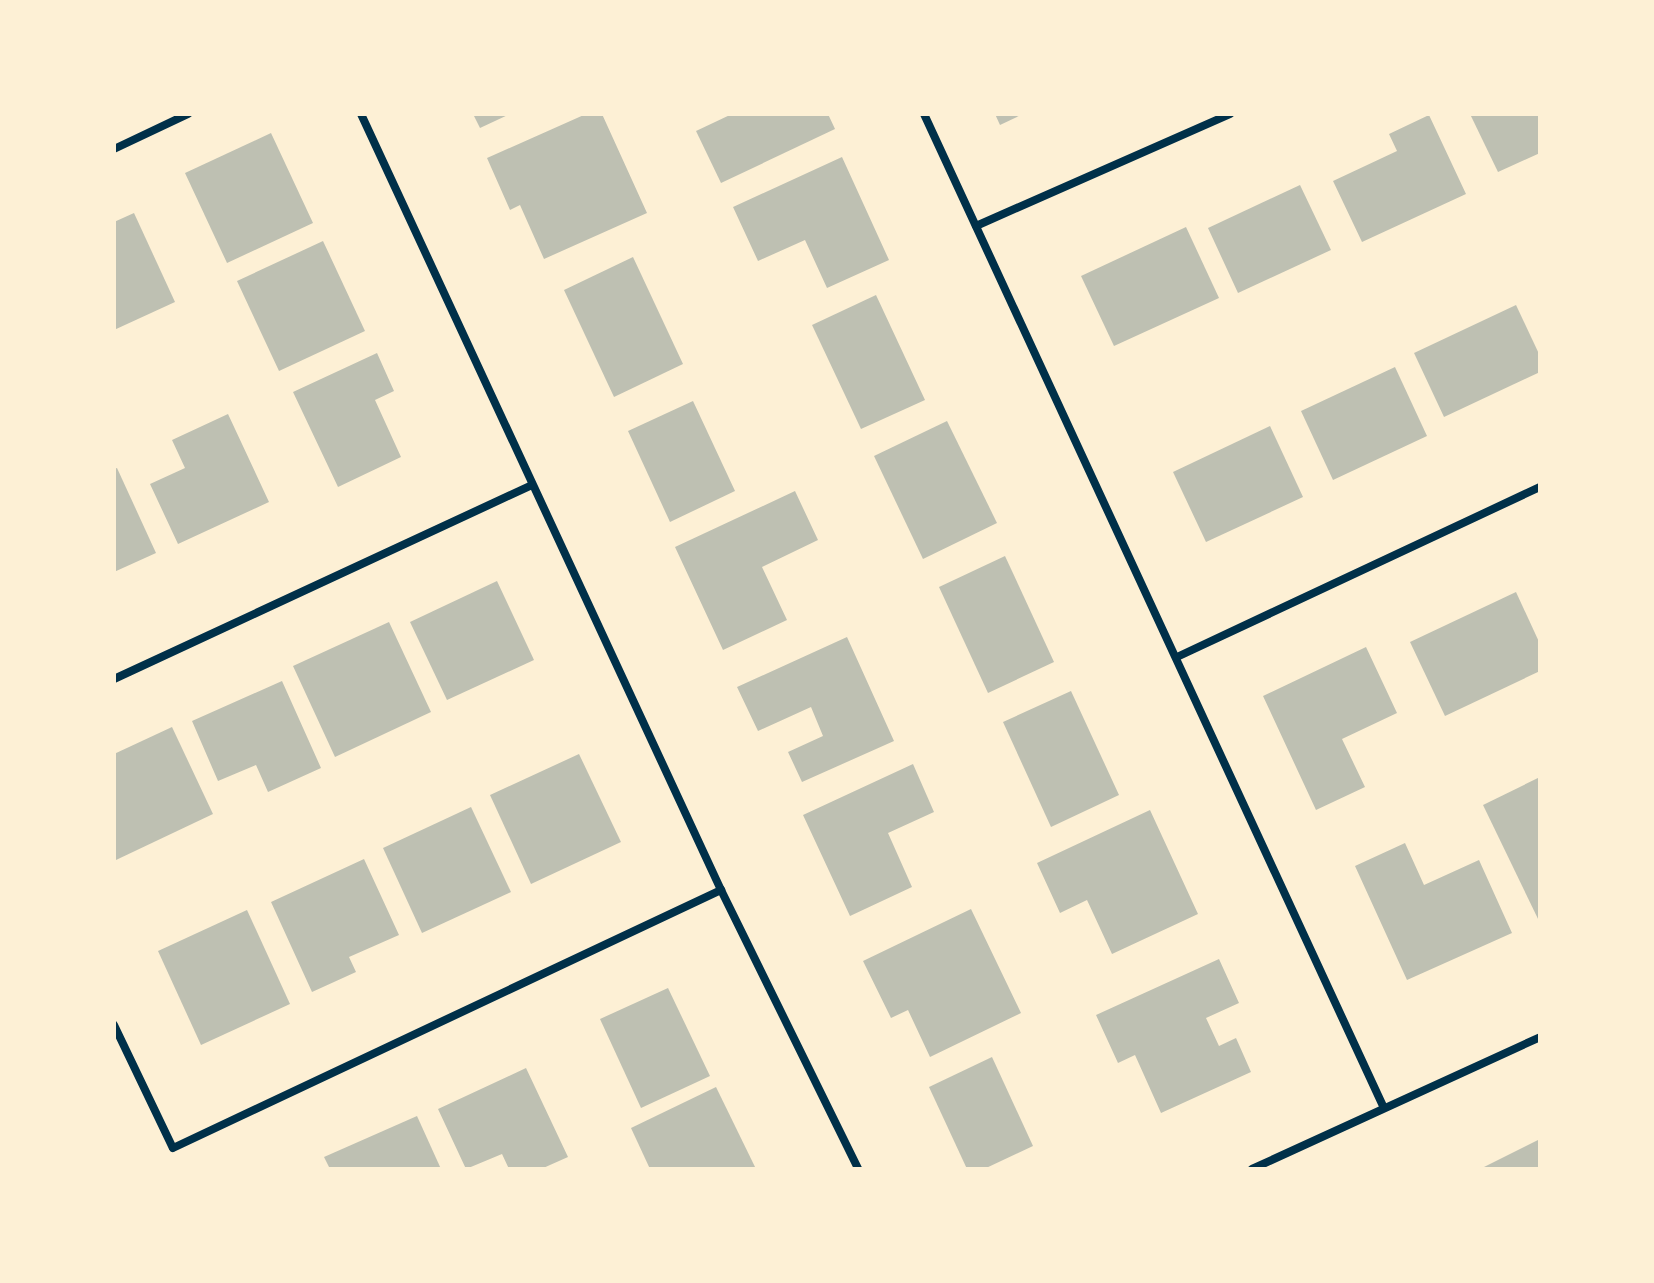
<!DOCTYPE html>
<style>
body{margin:0}
#map{position:relative;width:1654px;height:1283px;overflow:hidden;background:#fdf0d5;font-family:Overpass,sans-serif}
div>[style]{position:absolute}
[style*='--x']{left:calc(var(--x)*1px);top:calc(var(--y)*1px);width:calc(var(--w)*1px);rotate:calc(var(--a)*1deg)}
.building>*{inset:0;background:#bec0b2}
.minor>*{height:8px;margin:-4px;padding:0 4px;transform-origin:4px;border-radius:4px;background:#003049}
span{translate:-50% -50%;white-space:nowrap;text-align:center;line-height:1.15;-webkit-text-stroke:7px #fdf0d5;paint-order:stroke}
.frame{position:absolute;inset:0;border:116px solid #fdf0d5;pointer-events:none}
</style>
<div id="map">
<div class="building">
<i style="clip-path:polygon(473px 114px,510px 114px,480px 128px)"></i>
<i style="clip-path:polygon(586px 114px,602px 114px,647px 213px,544px 259px,520px 205px,510px 210px,487px 158px)"></i>
<i style="clip-path:polygon(732px 114px,828px 114px,835px 129px,721px 183px,696px 131px)"></i>
<i style="clip-path:polygon(995px 114px,1023px 114px,1000px 125px)"></i>
<i style="clip-path:polygon(1470px 114px,1540px 114px,1540px 153px,1498px 172px)"></i>
<i style="clip-path:polygon(1429px 115px,1466px 194px,1362px 242px,1333px 181px,1397px 151px,1389px 134px)"></i>
<i style="clip-path:polygon(271px 133px,313px 223px,227px 263px,185px 173px)"></i>
<i style="clip-path:polygon(842px 157px,889px 260px,827px 288px,805px 240px,758px 261px,733px 207px)"></i>
<i style="clip-path:polygon(1300px 185px,1331px 250px,1238px 293px,1208px 228px)"></i>
<i style="clip-path:polygon(134px 213px,175px 302px,114px 330px,114px 222px)"></i>
<i style="clip-path:polygon(1186px 227px,1219px 298px,1114px 346px,1081px 276px)"></i>
<i style="clip-path:polygon(323px 241px,365px 331px,279px 371px,237px 281px)"></i>
<i style="clip-path:polygon(633px 257px,683px 364px,614px 397px,564px 290px)"></i>
<i style="clip-path:polygon(876px 295px,925px 400px,861px 429px,812px 325px)"></i>
<i style="clip-path:polygon(1516px 305px,1540px 356px,1540px 372px,1444px 417px,1414px 353px)"></i>
<i style="clip-path:polygon(377px 353px,394px 391px,375px 400px,401px 457px,338px 487px,293px 392px)"></i>
<i style="clip-path:polygon(1395px 367px,1427px 436px,1333px 480px,1301px 411px)"></i>
<i style="clip-path:polygon(693px 401px,735px 491px,670px 522px,628px 431px)"></i>
<i style="clip-path:polygon(228px 414px,269px 502px,178px 544px,150px 484px,185px 468px,172px 440px)"></i>
<i style="clip-path:polygon(947px 421px,997px 523px,923px 559px,874px 456px)"></i>
<i style="clip-path:polygon(1270px 426px,1303px 497px,1206px 542px,1173px 472px)"></i>
<i style="clip-path:polygon(117px 468px,156px 553px,114px 572px,114px 469px)"></i>
<i style="clip-path:polygon(795px 491px,818px 540px,762px 567px,787px 620px,723px 650px,675px 547px)"></i>
<i style="clip-path:polygon(1005px 556px,1054px 662px,988px 693px,939px 587px)"></i>
<i style="clip-path:polygon(497px 581px,534px 660px,447px 700px,410px 622px)"></i>
<i style="clip-path:polygon(1516px 592px,1540px 644px,1540px 671px,1445px 716px,1410px 642px)"></i>
<i style="clip-path:polygon(389px 622px,431px 712px,335px 757px,293px 666px)"></i>
<i style="clip-path:polygon(847px 637px,894px 741px,802px 782px,788px 752px,823px 736px,811px 707px,758px 731px,737px 687px)"></i>
<i style="clip-path:polygon(1366px 647px,1397px 713px,1342px 739px,1365px 787px,1316px 810px,1263px 696px)"></i>
<i style="clip-path:polygon(282px 681px,321px 768px,268px 792px,256px 765px,218px 781px,192px 721px)"></i>
<i style="clip-path:polygon(1071px 691px,1119px 795px,1051px 827px,1003px 722px)"></i>
<i style="clip-path:polygon(172px 727px,213px 814px,116px 860px,114px 754px)"></i>
<i style="clip-path:polygon(579px 754px,621px 842px,531px 884px,490px 795px)"></i>
<i style="clip-path:polygon(913px 764px,934px 812px,888px 833px,912px 887px,850px 916px,803px 815px)"></i>
<i style="clip-path:polygon(1540px 777px,1540px 923px,1483px 805px)"></i>
<i style="clip-path:polygon(471px 807px,511px 892px,422px 933px,383px 848px)"></i>
<i style="clip-path:polygon(1150px 810px,1198px 914px,1112px 954px,1087px 900px,1060px 913px,1037px 863px)"></i>
<i style="clip-path:polygon(1405px 843px,1424px 885px,1479px 860px,1512px 933px,1407px 980px,1355px 866px)"></i>
<i style="clip-path:polygon(364px 859px,399px 935px,349px 957px,356px 972px,312px 992px,271px 902px)"></i>
<i style="clip-path:polygon(971px 909px,1021px 1013px,930px 1057px,908px 1010px,891px 1018px,863px 961px)"></i>
<i style="clip-path:polygon(247px 910px,290px 1004px,201px 1045px,158px 951px)"></i>
<i style="clip-path:polygon(1219px 959px,1239px 1003px,1206px 1018px,1219px 1046px,1236px 1038px,1251px 1072px,1161px 1113px,1135px 1055px,1118px 1063px,1096px 1015px)"></i>
<i style="clip-path:polygon(668px 988px,710px 1076px,641px 1108px,600px 1019px)"></i>
<i style="clip-path:polygon(992px 1057px,1033px 1146px,984px 1169px,967px 1169px,929px 1087px)"></i>
<i style="clip-path:polygon(526px 1068px,568px 1157px,541px 1169px,509px 1169px,502px 1154px,466px 1169px,438px 1109px)"></i>
<i style="clip-path:polygon(716px 1087px,756px 1169px,650px 1169px,631px 1128px)"></i>
<i style="clip-path:polygon(417px 1116px,441px 1169px,330px 1169px,324px 1157px)"></i>
<i style="clip-path:polygon(1540px 1139px,1540px 1169px,1480px 1169px)"></i>
</div>
<div class="minor">
<i style="--x:361;--y:114;--w:855;--a:65.11"></i>
<i style="--x:721;--y:890;--w:311;--a:63.8"></i>
<i style="--x:924;--y:114;--w:1095;--a:65.17"></i>
<i style="--x:114;--y:149;--w:82;--a:-25.3"></i>
<i style="--x:976;--y:226;--w:278;--a:-23.8"></i>
<i style="--x:1177;--y:657;--w:401;--a:-25.1"></i>
<i style="--x:114;--y:679;--w:460;--a:-24.9"></i>
<i style="--x:114;--y:1025;--w:136;--a:64.4"></i>
<i style="--x:173;--y:1148;--w:606;--a:-25.21"></i>
<i style="--x:1252;--y:1169;--w:317;--a:-24.6"></i>
</div>
<div class="frame"></div>
</div>
